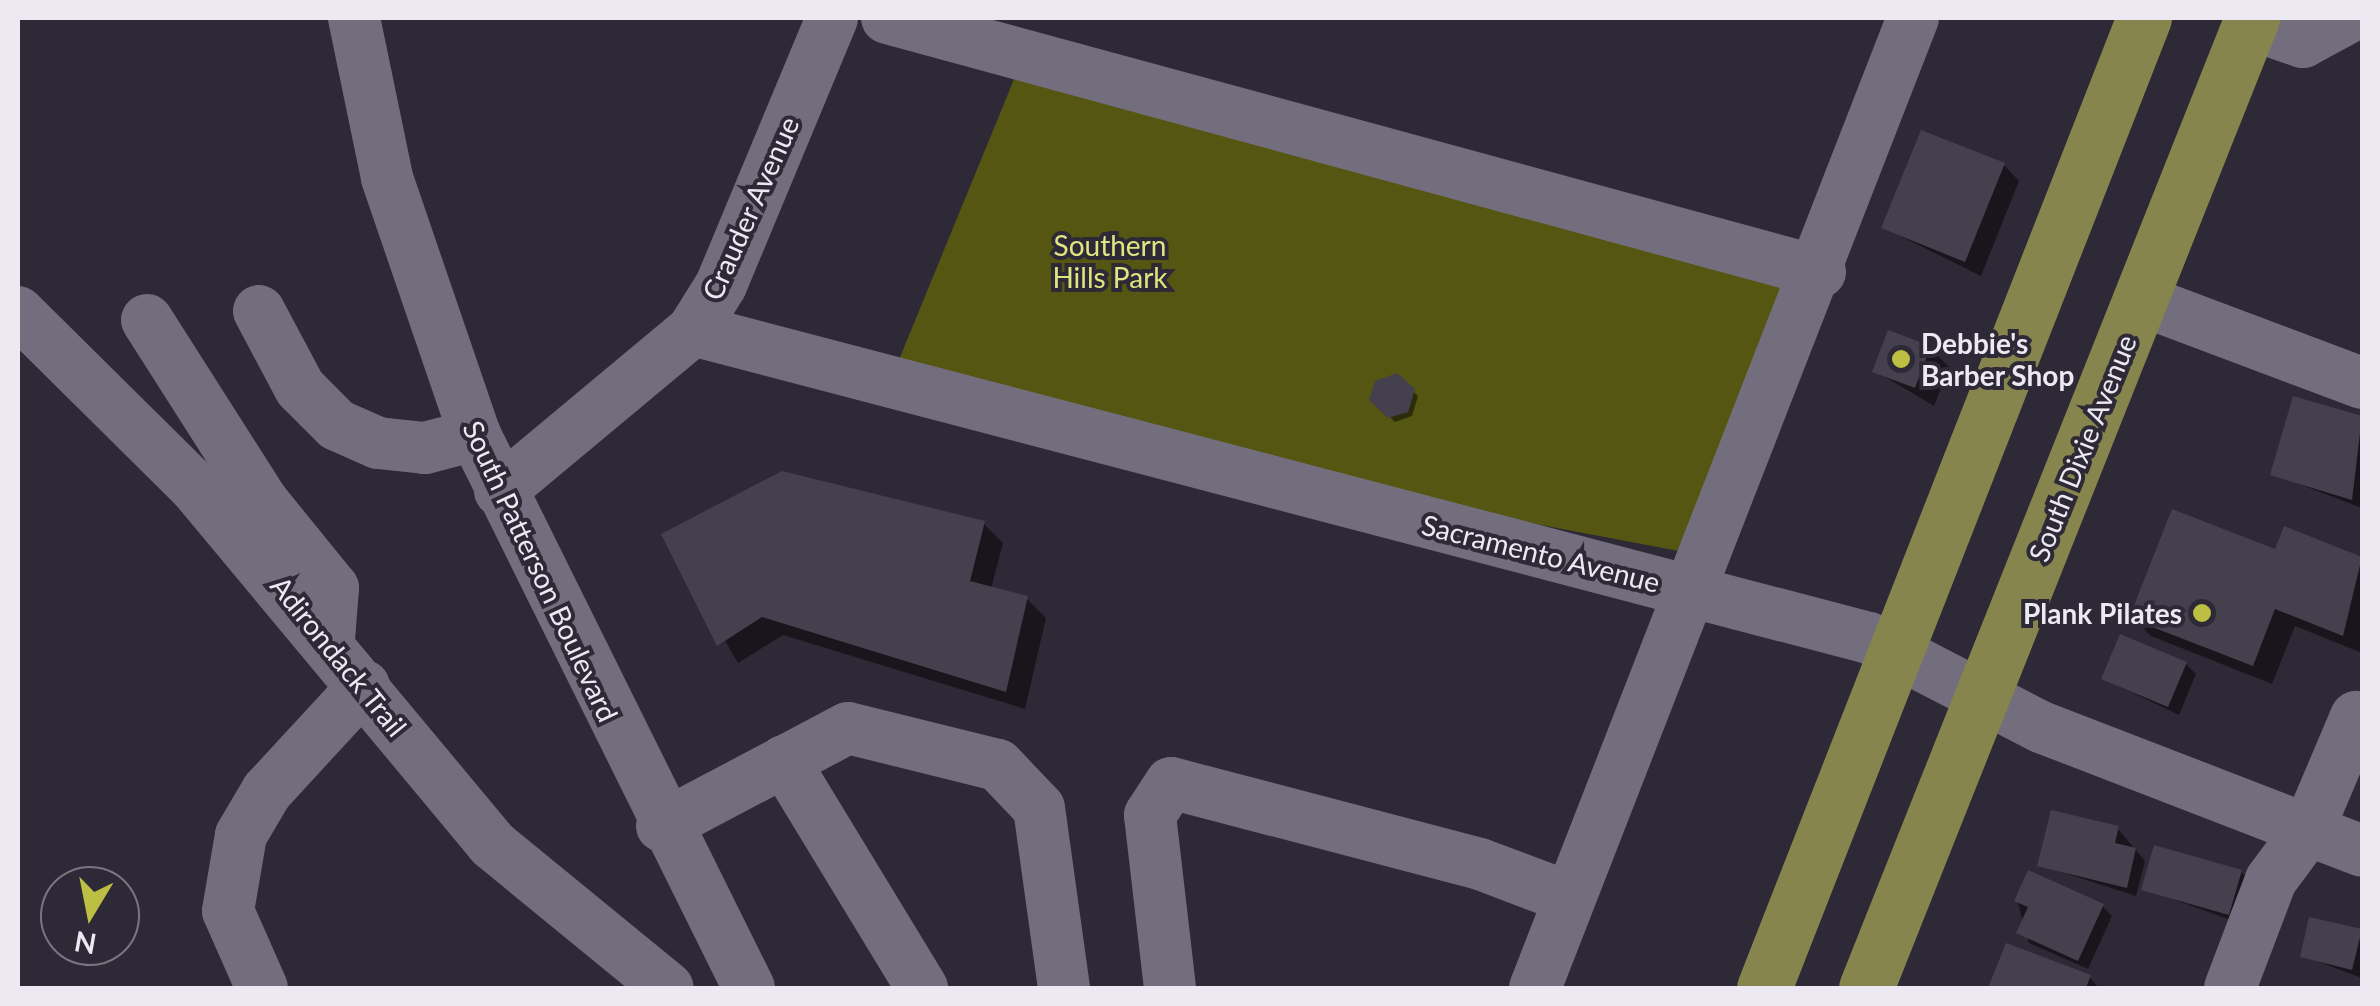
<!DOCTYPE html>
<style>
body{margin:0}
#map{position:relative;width:2380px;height:1006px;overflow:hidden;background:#2d2936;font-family:Lato,sans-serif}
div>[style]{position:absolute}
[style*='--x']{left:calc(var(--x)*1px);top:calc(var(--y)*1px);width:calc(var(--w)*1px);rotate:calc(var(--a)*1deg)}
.green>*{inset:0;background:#555612}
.shadow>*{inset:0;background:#0007}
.building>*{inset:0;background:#45404e}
.minor>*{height:52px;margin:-26px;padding:0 26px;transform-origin:26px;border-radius:26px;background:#736e7d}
.major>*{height:55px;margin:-27.5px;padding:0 27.5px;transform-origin:27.5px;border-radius:27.5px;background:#86854d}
.dots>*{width:28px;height:28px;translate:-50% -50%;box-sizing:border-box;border:5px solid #2d2936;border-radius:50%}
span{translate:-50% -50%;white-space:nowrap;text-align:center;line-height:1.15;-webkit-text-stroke:8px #2d2936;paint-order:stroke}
.street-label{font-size:28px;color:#ece9f2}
.park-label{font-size:28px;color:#e1e581}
.poi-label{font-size:28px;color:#ece9f2;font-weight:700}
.left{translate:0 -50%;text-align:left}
.right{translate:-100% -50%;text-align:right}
.frame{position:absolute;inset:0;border:20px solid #ece9f2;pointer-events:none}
.north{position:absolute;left:40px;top:866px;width:100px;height:100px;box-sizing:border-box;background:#2d2936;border:2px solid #797681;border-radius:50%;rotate:190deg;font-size:28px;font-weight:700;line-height:40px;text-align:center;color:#ece9f2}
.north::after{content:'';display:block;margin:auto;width:35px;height:45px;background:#bcbf43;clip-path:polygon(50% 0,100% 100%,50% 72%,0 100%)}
</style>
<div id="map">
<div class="green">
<i style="clip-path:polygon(1017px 72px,1788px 281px,1684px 552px,1520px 521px,896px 367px)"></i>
</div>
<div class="shadow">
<i style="clip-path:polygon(2004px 165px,2019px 181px,1981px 276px,1884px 228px)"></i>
<i style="clip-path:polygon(1930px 348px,1949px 367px,1934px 406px,1875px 371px)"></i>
<i style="clip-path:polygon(1397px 376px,1418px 396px,1412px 416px,1395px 422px,1372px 399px)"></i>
<i style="clip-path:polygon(2295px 399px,2362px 419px,2362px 508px,2273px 474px)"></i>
<i style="clip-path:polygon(984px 524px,1003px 543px,991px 589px,1027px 599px,1046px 618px,1025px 709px,783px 635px,738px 663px,664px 535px)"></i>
<i style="clip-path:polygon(2286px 530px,2362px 560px,2362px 653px,2295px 626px,2272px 684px,2151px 636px,2132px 617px,2277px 553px)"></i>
<i style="clip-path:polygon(2186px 664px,2196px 674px,2179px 715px,2104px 679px)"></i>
<i style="clip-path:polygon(2118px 829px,2145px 861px,2136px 896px,2040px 865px)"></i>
<i style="clip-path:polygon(2241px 872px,2251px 882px,2239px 923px,2144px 889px)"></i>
<i style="clip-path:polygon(2017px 900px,2102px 906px,2112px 916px,2088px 969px,2029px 943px)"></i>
<i style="clip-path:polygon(2361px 932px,2362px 978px,2303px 956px)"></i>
<i style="clip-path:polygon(2007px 946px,2089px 977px,2099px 988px,1991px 988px)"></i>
</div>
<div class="building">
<i style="clip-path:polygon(1921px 130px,2005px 163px,1965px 262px,1881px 228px)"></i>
<i style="clip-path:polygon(1888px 330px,1931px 346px,1915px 388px,1872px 372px)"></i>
<i style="clip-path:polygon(1397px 373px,1415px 389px,1408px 412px,1388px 418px,1369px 400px,1375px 381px)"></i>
<i style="clip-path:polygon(2293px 396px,2362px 416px,2352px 500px,2270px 475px)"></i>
<i style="clip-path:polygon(782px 471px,985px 521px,970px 581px,1028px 596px,1006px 692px,762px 617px,717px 646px,661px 534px)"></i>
<i style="clip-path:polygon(2172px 509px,2275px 549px,2284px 526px,2362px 557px,2343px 636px,2275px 609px,2253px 666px,2129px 618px)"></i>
<i style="clip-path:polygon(2120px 634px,2187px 662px,2168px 707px,2101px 679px)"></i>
<i style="clip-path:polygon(2051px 810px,2119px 826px,2115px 843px,2136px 848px,2127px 888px,2037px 866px)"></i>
<i style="clip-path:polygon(2154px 845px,2242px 870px,2229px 915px,2141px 890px)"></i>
<i style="clip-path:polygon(2028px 870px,2104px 904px,2078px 961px,2016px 933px,2028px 907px,2014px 901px)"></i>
<i style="clip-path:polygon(2309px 917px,2362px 929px,2352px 970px,2300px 957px)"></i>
<i style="clip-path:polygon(2006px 943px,2091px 975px,2086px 988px,1988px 988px)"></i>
</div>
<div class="minor">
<i style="--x:354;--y:18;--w:163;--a:78.3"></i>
<i style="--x:387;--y:178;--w:272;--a:71.1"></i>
<i style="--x:475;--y:435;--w:617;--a:63.64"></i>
<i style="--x:887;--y:18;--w:967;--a:15.23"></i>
<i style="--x:2250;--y:24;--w:56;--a:18.8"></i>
<i style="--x:2303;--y:42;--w:50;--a:-28.6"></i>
<i style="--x:2141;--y:300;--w:236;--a:20.6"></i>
<i style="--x:259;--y:311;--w:87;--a:62"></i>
<i style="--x:300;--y:388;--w:52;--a:45"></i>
<i style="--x:337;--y:425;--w:45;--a:23.7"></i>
<i style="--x:378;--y:443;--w:47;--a:6.1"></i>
<i style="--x:425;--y:448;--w:52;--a:-14.6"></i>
<i style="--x:18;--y:312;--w:247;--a:44.7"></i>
<i style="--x:194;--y:486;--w:466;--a:50.2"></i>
<i style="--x:492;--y:844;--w:227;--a:39.3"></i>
<i style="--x:147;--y:320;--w:216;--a:57.5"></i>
<i style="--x:263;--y:502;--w:111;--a:50.9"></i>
<i style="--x:333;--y:588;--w:51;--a:94.5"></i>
<i style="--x:693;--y:330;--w:1216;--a:14.68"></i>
<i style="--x:1869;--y:638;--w:194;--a:27.4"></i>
<i style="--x:2041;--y:727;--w:344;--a:21.1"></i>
<i style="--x:500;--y:491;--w:251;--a:-39.8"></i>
<i style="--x:693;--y:330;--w:53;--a:-58.1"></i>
<i style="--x:721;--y:285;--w:289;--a:-67.4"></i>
<i style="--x:784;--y:761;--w:266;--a:58.7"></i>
<i style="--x:662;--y:826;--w:210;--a:-27.8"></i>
<i style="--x:848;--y:728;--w:154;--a:13.9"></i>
<i style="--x:998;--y:765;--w:59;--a:46.4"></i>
<i style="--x:1039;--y:808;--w:182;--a:82.1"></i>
<i style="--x:262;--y:988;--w:84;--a:-113.8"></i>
<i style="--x:228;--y:911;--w:77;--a:-80.3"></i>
<i style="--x:241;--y:835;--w:51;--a:-59.4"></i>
<i style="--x:267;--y:791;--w:143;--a:-47.3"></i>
<i style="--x:1170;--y:988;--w:174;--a:-96.6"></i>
<i style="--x:1150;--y:815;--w:38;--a:-57"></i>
<i style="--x:1171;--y:783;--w:319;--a:14.7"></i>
<i style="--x:1480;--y:864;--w:96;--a:20.7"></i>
<i style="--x:1535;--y:988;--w:1041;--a:-68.71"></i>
<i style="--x:2230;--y:988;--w:116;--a:-69.2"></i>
<i style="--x:2271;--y:880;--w:62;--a:-53.5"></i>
<i style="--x:2308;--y:830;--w:123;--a:-67"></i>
</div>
<div class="major">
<i style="--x:1764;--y:988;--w:1042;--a:-68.61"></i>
<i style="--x:1866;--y:988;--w:1044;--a:-68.3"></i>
</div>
<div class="dots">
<i style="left:1901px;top:359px;background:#bcbf43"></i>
<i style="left:2202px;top:613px;background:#bcbf43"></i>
</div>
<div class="street-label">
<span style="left:750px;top:208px;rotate:-66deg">Crauder Avenue</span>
<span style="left:2082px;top:448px;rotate:-68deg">South Dixie Avenue</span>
<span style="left:1541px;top:553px;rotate:14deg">Sacramento Avenue</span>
<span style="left:541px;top:571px;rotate:65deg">South Patterson Boulevard</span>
<span style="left:339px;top:656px;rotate:51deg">Adirondack Trail</span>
</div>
<div class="park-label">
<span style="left:1110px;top:261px">Southern<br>Hills Park</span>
</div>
<div class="poi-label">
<span class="left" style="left:1921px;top:359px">Debbie's<br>Barber Shop</span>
<span class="right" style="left:2182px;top:613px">Plank Pilates</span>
</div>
<div class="frame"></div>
<div class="north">N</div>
</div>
